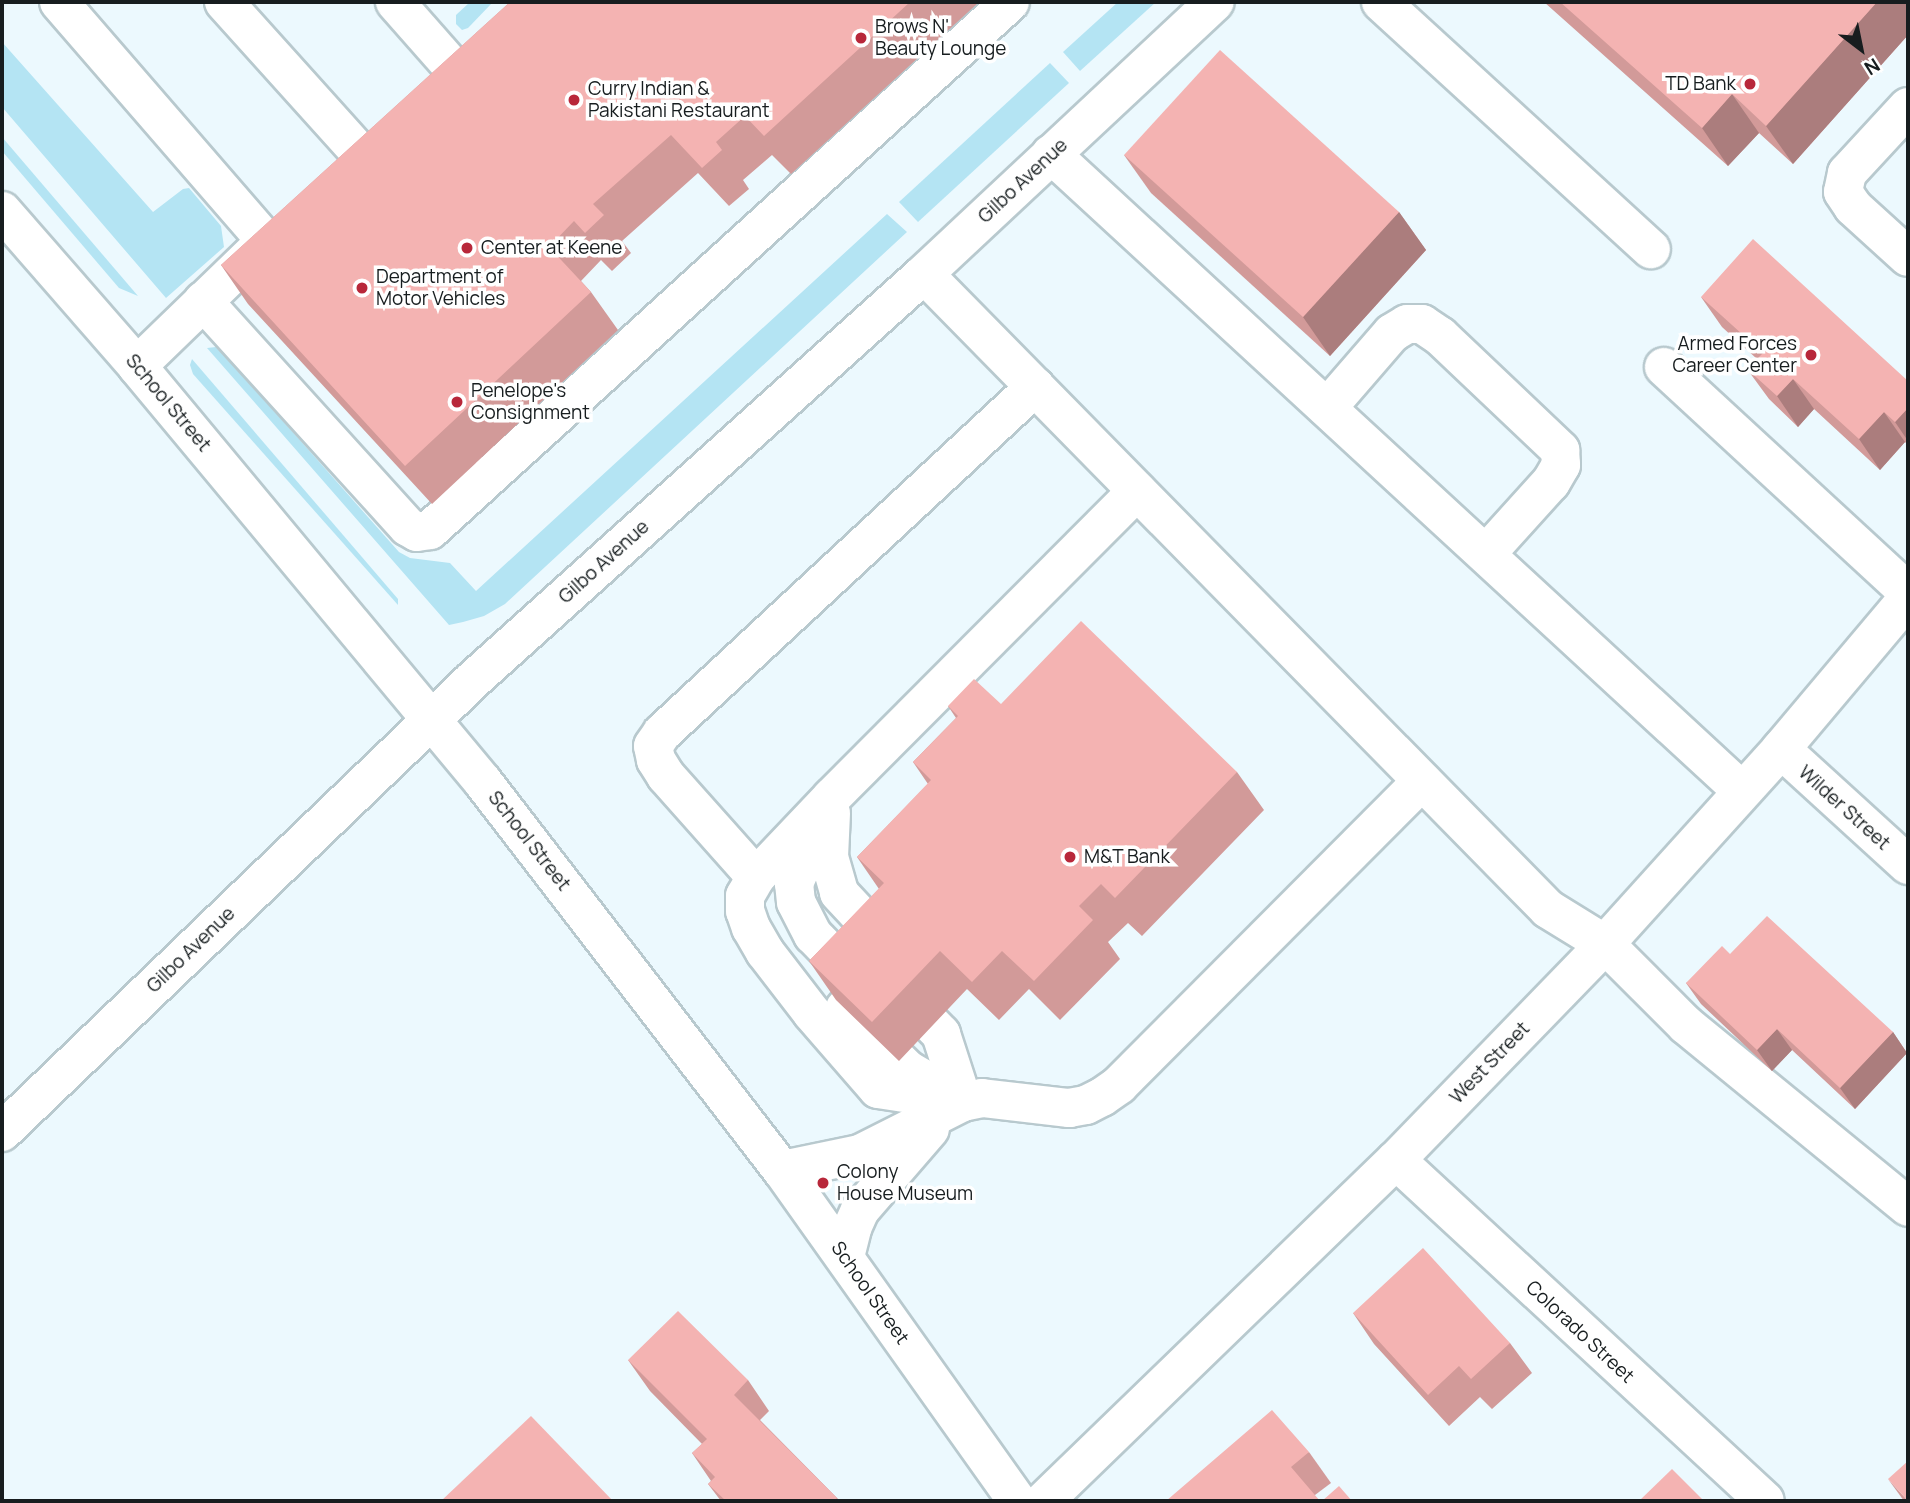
<!DOCTYPE html>
<style>
body{margin:0}
#map{position:relative;width:1910px;height:1503px;overflow:hidden;background:#ecf9fe;font-family:Manrope,sans-serif}
div>[style]{position:absolute}
[style*='--x']{left:calc(var(--x)*1px);top:calc(var(--y)*1px);width:calc(var(--w)*1px);rotate:calc(var(--a)*1deg)}
.green>*{inset:0;background:#b4e4f3}
.roads{filter:drop-shadow(2px 0 #b8c9ce) drop-shadow(-2px 0 #b8c9ce) drop-shadow(0 2px #b8c9ce) drop-shadow(0 -2px #b8c9ce)}
.minor>*{height:38px;margin:-19px;padding:0 19px;transform-origin:19px;border-radius:19px;background:#fff}
.wall>*{inset:0;background:#d29a99}
.shaded-wall>*{inset:0;background:#ab7d7d}
.building>*{inset:0;background:#f4b3b2}
.dots>*{width:19px;height:19px;translate:-50% -50%;box-sizing:border-box;border:4px solid #fff;border-radius:50%}
span{translate:-50% -50%;white-space:nowrap;text-align:center;line-height:1.15;-webkit-text-stroke:7px #fff;paint-order:stroke}
.poi-label{font-size:19px;color:#171d1f}
.left{translate:0 -50%;text-align:left}
.right{translate:-100% -50%;text-align:right}
.street-label{font-size:19px;color:#171d1f}
.frame{position:absolute;inset:0;border:4px solid #171d1f;pointer-events:none}
.north{position:absolute;left:1826px;top:14px;width:70px;height:70px;-webkit-text-stroke:5px #fff;paint-order:stroke;rotate:148deg;font-size:19px;font-weight:700;line-height:28px;text-align:center;color:#171d1f}
.north::after{content:'';display:block;margin:auto;width:24px;height:32px;background:#171d1f;clip-path:polygon(50% 0,100% 100%,50% 72%,0 100%)}
</style>
<div id="map">
<div class="green">
<i style="clip-path:polygon(470px 2px,493px 2px,468px 28px,462px 30px,456px 24px,456px 15px)"></i>
<i style="clip-path:polygon(1118px 2px,1156px 2px,1080px 71px,1063px 52px)"></i>
<i style="clip-path:polygon(2px 42px,153px 212px,183px 189px,189px 188px,221px 226px,224px 247px,166px 298px,2px 107px)"></i>
<i style="clip-path:polygon(1050px 63px,1069px 83px,918px 222px,899px 202px)"></i>
<i style="clip-path:polygon(2px 137px,138px 296px,119px 288px,2px 151px)"></i>
<i style="clip-path:polygon(887px 214px,907px 232px,505px 604px,484px 616px,463px 622px,449px 625px,207px 348px,216px 347px,220px 350px,399px 552px,410px 558px,450px 563px,476px 591px)"></i>
<i style="clip-path:polygon(192px 359px,398px 599px,398px 605px,193px 374px,190px 365px)"></i>
</div>
<div class="roads">
<div class="minor">
<i style="--x:59;--y:2;--w:316;--a:49.1"></i>
<i style="--x:224;--y:2;--w:205;--a:48"></i>
<i style="--x:395;--y:2;--w:89;--a:48.6"></i>
<i style="--x:1381;--y:2;--w:366;--a:42.5"></i>
<i style="--x:1908;--y:107;--w:90;--a:132.7"></i>
<i style="--x:1847;--y:173;--w:19;--a:102"></i>
<i style="--x:1843;--y:192;--w:18;--a:56"></i>
<i style="--x:1853;--y:207;--w:74;--a:42.3"></i>
<i style="--x:1051;--y:154;--w:940;--a:42.67"></i>
<i style="--x:2;--y:211;--w:206;--a:48.9"></i>
<i style="--x:137;--y:366;--w:541;--a:50.25"></i>
<i style="--x:483;--y:782;--w:490;--a:52.4"></i>
<i style="--x:782;--y:1170;--w:406;--a:54.6"></i>
<i style="--x:924;--y:274;--w:890;--a:45.5"></i>
<i style="--x:1548;--y:909;--w:67;--a:31.6"></i>
<i style="--x:1605;--y:944;--w:115;--a:45"></i>
<i style="--x:1686;--y:1025;--w:287;--a:39.3"></i>
<i style="--x:203;--y:301;--w:305;--a:47.8"></i>
<i style="--x:408;--y:527;--w:10;--a:29"></i>
<i style="--x:417;--y:532;--w:13;--a:-9"></i>
<i style="--x:430;--y:530;--w:784;--a:-42.31"></i>
<i style="--x:137;--y:366;--w:180;--a:-44.1"></i>
<i style="--x:1664;--y:367;--w:332;--a:42.7"></i>
<i style="--x:1327;--y:408;--w:99;--a:-49.1"></i>
<i style="--x:1392;--y:333;--w:17;--a:-31"></i>
<i style="--x:1407;--y:324;--w:15;--a:0"></i>
<i style="--x:1422;--y:324;--w:22;--a:34"></i>
<i style="--x:1440;--y:336;--w:166;--a:43.5"></i>
<i style="--x:1560;--y:450;--w:15;--a:86"></i>
<i style="--x:1561;--y:465;--w:20;--a:120"></i>
<i style="--x:1551;--y:482;--w:97;--a:132.1"></i>
<i style="--x:1781;--y:749;--w:172;--a:42.4"></i>
<i style="--x:831;--y:813;--w:44;--a:92.6"></i>
<i style="--x:829;--y:857;--w:37;--a:74"></i>
<i style="--x:839;--y:893;--w:79;--a:47"></i>
<i style="--x:820;--y:825;--w:64;--a:114.1"></i>
<i style="--x:794;--y:883;--w:19;--a:84"></i>
<i style="--x:796;--y:902;--w:37;--a:63"></i>
<i style="--x:813;--y:935;--w:69;--a:45.6"></i>
<i style="--x:756;--y:877;--w:135;--a:-131.7"></i>
<i style="--x:666;--y:776;--w:19;--a:-122"></i>
<i style="--x:656;--y:760;--w:14;--a:-102"></i>
<i style="--x:653;--y:746;--w:16;--a:-55"></i>
<i style="--x:662;--y:733;--w:509;--a:-42.85"></i>
<i style="--x:895;--y:987;--w:66;--a:45.6"></i>
<i style="--x:941;--y:1034;--w:71;--a:72.1"></i>
<i style="--x:845;--y:1008;--w:88;--a:44.5"></i>
<i style="--x:908;--y:1070;--w:48;--a:30.3"></i>
<i style="--x:963;--y:1102;--w:86;--a:-171.3"></i>
<i style="--x:878;--y:1089;--w:101;--a:-131"></i>
<i style="--x:812;--y:1013;--w:77;--a:-127.6"></i>
<i style="--x:765;--y:952;--w:28;--a:-120"></i>
<i style="--x:751;--y:928;--w:18;--a:-109"></i>
<i style="--x:745;--y:911;--w:15;--a:-90"></i>
<i style="--x:745;--y:896;--w:22;--a:-60"></i>
<i style="--x:756;--y:877;--w:110;--a:-46.5"></i>
<i style="--x:832;--y:797;--w:432;--a:-45.1"></i>
<i style="--x:2;--y:1132;--w:654;--a:-43.82"></i>
<i style="--x:474;--y:679;--w:605;--a:-41.99"></i>
<i style="--x:924;--y:274;--w:398;--a:-43.1"></i>
<i style="--x:1396;--y:1160;--w:502;--a:42.74"></i>
<i style="--x:782;--y:1170;--w:80;--a:-11.6"></i>
<i style="--x:860;--y:1154;--w:115;--a:-26.8"></i>
<i style="--x:963;--y:1102;--w:19;--a:-12"></i>
<i style="--x:982;--y:1098;--w:88;--a:6.6"></i>
<i style="--x:1069;--y:1108;--w:17;--a:-10"></i>
<i style="--x:1086;--y:1105;--w:18;--a:-27"></i>
<i style="--x:1102;--y:1097;--w:21;--a:-35"></i>
<i style="--x:1119;--y:1085;--w:429;--a:-45.1"></i>
<i style="--x:845;--y:1257;--w:30;--a:-76"></i>
<i style="--x:852;--y:1228;--w:20;--a:-66"></i>
<i style="--x:860;--y:1210;--w:107;--a:-49.2"></i>
<i style="--x:1044;--y:1501;--w:490;--a:-44.1"></i>
<i style="--x:1396;--y:1160;--w:301;--a:-45.9"></i>
<i style="--x:1605;--y:944;--w:263;--a:-47.9"></i>
<i style="--x:1781;--y:749;--w:197;--a:-49.9"></i>
</div>
</div>
<div class="wall">
<i style="clip-path:polygon(510px 2px,979px 2px,791px 174px,772px 155px,743px 180px,749px 189px,729px 206px,698px 173px,622px 241px,631px 253px,612px 271px,601px 260px,581px 281px,591px 292px,618px 330px,432px 504px,248px 304px,221px 265px)"></i>
<i style="clip-path:polygon(1544px 2px,1907px 2px,1908px 4px,1908px 35px,1793px 164px,1759px 133px,1728px 166px)"></i>
<i style="clip-path:polygon(1124px 155px,1399px 212px,1426px 250px,1330px 356px,1151px 193px)"></i>
<i style="clip-path:polygon(1701px 297px,1908px 381px,1908px 445px,1905px 442px,1880px 470px,1814px 409px,1798px 427px,1769px 399px,1747px 369px,1757px 359px,1722px 327px)"></i>
<i style="clip-path:polygon(1001px 704px,1237px 772px,1264px 810px,1142px 936px,1128px 923px,1108px 942px,1120px 959px,1060px 1020px,1029px 989px,999px 1020px,967px 989px,899px 1061px,836px 1000px,809px 961px,879px 889px,857px 857px,928px 784px,913px 762px,956px 718px,948px 706px)"></i>
<i style="clip-path:polygon(1730px 954px,1893px 1032px,1907px 1053px,1855px 1109px,1792px 1050px,1772px 1071px,1701px 1004px,1686px 983px)"></i>
<i style="clip-path:polygon(1353px 1313px,1510px 1343px,1532px 1373px,1492px 1409px,1480px 1397px,1449px 1426px,1374px 1344px)"></i>
<i style="clip-path:polygon(628px 1360px,748px 1380px,769px 1411px,760px 1420px,840px 1501px,721px 1501px,708px 1484px,711px 1481px,692px 1453px,702px 1444px,650px 1391px)"></i>
<i style="clip-path:polygon(1309px 1452px,1331px 1483px,1315px 1495px,1166px 1501px)"></i>
<i style="clip-path:polygon(1888px 1479px,1908px 1501px,1904px 1501px)"></i>
</div>
<div class="shaded-wall">
<i style="clip-path:polygon(1877px 2px,1907px 2px,1908px 4px,1908px 35px,1793px 164px,1766px 126px)"></i>
<i style="clip-path:polygon(1732px 94px,1759px 133px,1728px 166px,1702px 128px)"></i>
<i style="clip-path:polygon(1399px 212px,1426px 250px,1330px 356px,1303px 317px)"></i>
<i style="clip-path:polygon(1793px 379px,1814px 409px,1798px 427px,1777px 396px)"></i>
<i style="clip-path:polygon(1908px 408px,1908px 441px,1895px 422px)"></i>
<i style="clip-path:polygon(1884px 412px,1905px 442px,1880px 470px,1859px 439px)"></i>
<i style="clip-path:polygon(1777px 1029px,1792px 1050px,1772px 1071px,1757px 1050px)"></i>
<i style="clip-path:polygon(1893px 1032px,1907px 1053px,1855px 1109px,1840px 1088px)"></i>
</div>
<div class="building">
<i style="clip-path:polygon(510px 2px,910px 2px,764px 136px,745px 116px,716px 142px,722px 150px,702px 168px,671px 135px,593px 204px,604px 215px,585px 233px,574px 221px,549px 247px,591px 292px,405px 466px,221px 265px)"></i>
<i style="clip-path:polygon(1560px 2px,1877px 2px,1766px 126px,1732px 94px,1702px 128px)"></i>
<i style="clip-path:polygon(1220px 50px,1399px 212px,1303px 317px,1124px 155px)"></i>
<i style="clip-path:polygon(1753px 239px,1908px 381px,1908px 408px,1895px 422px,1884px 412px,1859px 439px,1793px 379px,1777px 396px,1747px 369px,1763px 353px,1701px 297px)"></i>
<i style="clip-path:polygon(1081px 621px,1237px 772px,1115px 898px,1101px 884px,1079px 906px,1093px 920px,1034px 981px,1002px 951px,972px 982px,940px 951px,872px 1022px,809px 961px,884px 883px,857px 857px,931px 780px,913px 762px,958px 716px,948px 706px,974px 679px,1001px 704px)"></i>
<i style="clip-path:polygon(1767px 916px,1893px 1032px,1840px 1088px,1777px 1029px,1757px 1050px,1686px 983px,1722px 946px,1730px 954px)"></i>
<i style="clip-path:polygon(1423px 1248px,1510px 1343px,1471px 1379px,1459px 1366px,1428px 1395px,1353px 1313px)"></i>
<i style="clip-path:polygon(678px 1311px,748px 1380px,734px 1395px,837px 1498px,834px 1501px,726px 1501px,708px 1484px,715px 1477px,692px 1453px,707px 1439px,628px 1360px)"></i>
<i style="clip-path:polygon(1272px 1410px,1309px 1452px,1291px 1467px,1320px 1501px,1166px 1501px)"></i>
<i style="clip-path:polygon(531px 1416px,613px 1501px,441px 1501px)"></i>
<i style="clip-path:polygon(1908px 1461px,1908px 1501px,1888px 1479px)"></i>
<i style="clip-path:polygon(1672px 1469px,1704px 1501px,1639px 1501px)"></i>
<i style="clip-path:polygon(1339px 1486px,1352px 1501px,1322px 1501px)"></i>
</div>
<div class="dots">
<i style="left:861px;top:38px;background:#b8273a"></i>
<i style="left:1750px;top:84px;background:#b8273a"></i>
<i style="left:574px;top:100px;background:#b8273a"></i>
<i style="left:467px;top:248px;background:#b8273a"></i>
<i style="left:362px;top:288px;background:#b8273a"></i>
<i style="left:1811px;top:355px;background:#b8273a"></i>
<i style="left:457px;top:402px;background:#b8273a"></i>
<i style="left:1070px;top:857px;background:#b8273a"></i>
<i style="left:823px;top:1183px;background:#b8273a"></i>
</div>
<div class="poi-label">
<span class="left" style="left:875px;top:38px">Brows N'<br>Beauty Lounge</span>
<span class="right" style="left:1736px;top:84px">TD Bank</span>
<span class="left" style="left:588px;top:100px">Curry Indian &amp;<br>Pakistani Restaurant</span>
<span class="left" style="left:481px;top:248px">Center at Keene</span>
<span class="left" style="left:376px;top:288px">Department of<br>Motor Vehicles</span>
<span class="right" style="left:1797px;top:355px">Armed Forces<br>Career Center</span>
<span class="left" style="left:471px;top:402px">Penelope's<br>Consignment</span>
<span class="left" style="left:1084px;top:857px">M&amp;T Bank</span>
<span class="left" style="left:837px;top:1183px">Colony<br>House Museum</span>
</div>
<div class="street-label">
<span style="left:1023px;top:181px;rotate:-43deg">Gilbo Avenue</span>
<span style="left:168px;top:403px;rotate:50deg">School Street</span>
<span style="left:604px;top:562px;rotate:-42deg">Gilbo Avenue</span>
<span style="left:1844px;top:808px;rotate:42deg">Wilder Street</span>
<span style="left:529px;top:841px;rotate:52deg">School Street</span>
<span style="left:191px;top:950px;rotate:-44deg">Gilbo Avenue</span>
<span style="left:1490px;top:1063px;rotate:-46deg">West Street</span>
<span style="left:870px;top:1293px;rotate:55deg">School Street</span>
<span style="left:1580px;top:1332px;rotate:43deg">Colorado Street</span>
</div>
<div class="frame"></div>
<div class="north">N</div>
</div>
